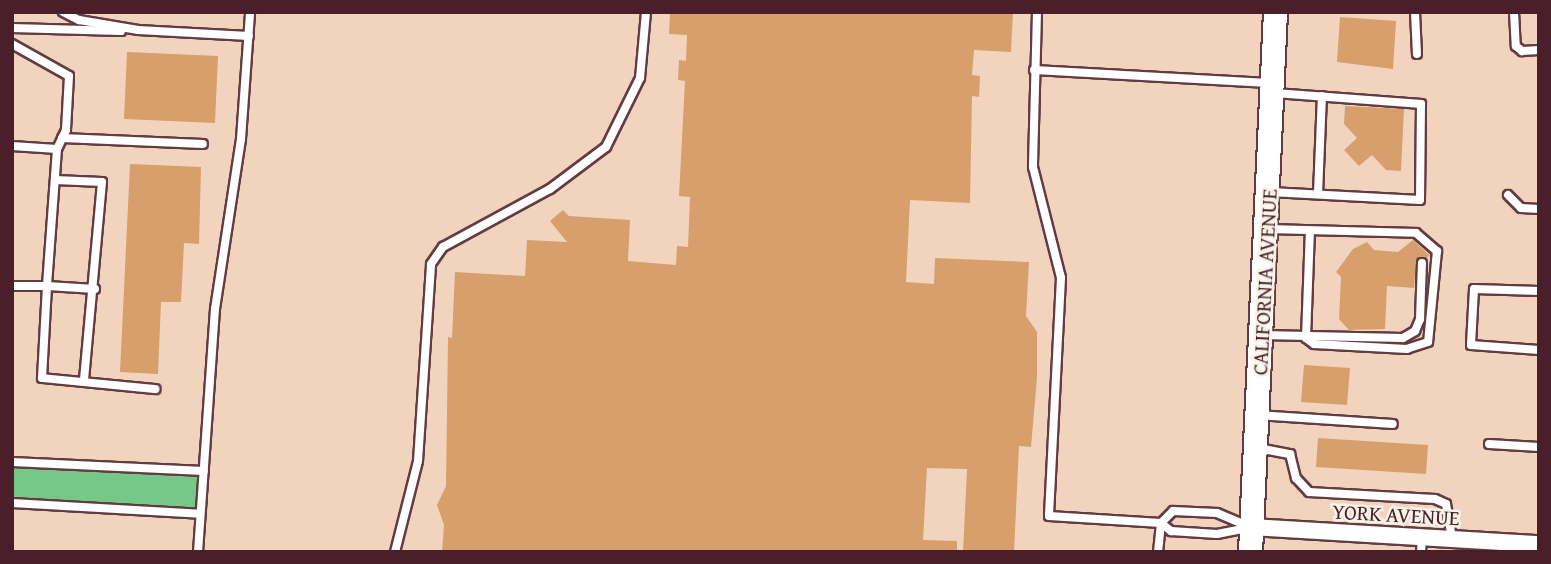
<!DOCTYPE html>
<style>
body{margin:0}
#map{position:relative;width:1551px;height:564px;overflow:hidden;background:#f2e1c6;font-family:"Gentium Book Plus",serif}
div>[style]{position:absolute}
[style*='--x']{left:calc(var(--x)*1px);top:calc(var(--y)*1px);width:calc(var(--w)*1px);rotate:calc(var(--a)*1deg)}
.built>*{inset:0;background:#f2d4be}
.green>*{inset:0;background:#77c788}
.building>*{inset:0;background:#d69f6c}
.roads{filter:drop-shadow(2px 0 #633c42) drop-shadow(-2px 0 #633c42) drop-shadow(0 2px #633c42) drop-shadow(0 -2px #633c42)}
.lane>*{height:8px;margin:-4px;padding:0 4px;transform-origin:4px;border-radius:4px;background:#fff}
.street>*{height:16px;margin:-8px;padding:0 8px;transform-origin:8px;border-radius:8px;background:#fff}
.secondary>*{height:23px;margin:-11.5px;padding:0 11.5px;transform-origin:11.5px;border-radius:11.5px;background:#fff}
span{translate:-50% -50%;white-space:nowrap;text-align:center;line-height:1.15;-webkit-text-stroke:5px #f7f3e8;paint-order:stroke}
.street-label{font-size:21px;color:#4a1f2b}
.frame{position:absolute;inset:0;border:14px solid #4a1f2b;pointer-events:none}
</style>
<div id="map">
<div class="built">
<i style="clip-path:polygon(12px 12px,1539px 12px,1539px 552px,12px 552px)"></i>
</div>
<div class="green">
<i style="clip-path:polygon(12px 462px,204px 471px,200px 514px,12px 503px)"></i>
</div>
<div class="building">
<i style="clip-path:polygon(670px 12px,1013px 12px,1011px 52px,974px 50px,972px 75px,980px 76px,979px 97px,972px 96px,970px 203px,910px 200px,906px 282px,934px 284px,935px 258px,1029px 262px,1026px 316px,1037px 332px,1037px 378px,1031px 447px,1019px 446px,1014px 552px,963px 552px,967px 469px,927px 468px,923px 540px,957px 541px,957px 552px,442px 552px,444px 525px,437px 505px,446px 486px,448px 337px,452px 338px,455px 272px,525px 276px,527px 240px,567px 242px,550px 221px,563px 210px,569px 216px,630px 220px,628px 261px,676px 265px,677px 246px,688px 247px,690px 197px,679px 196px,685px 81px,678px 80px,679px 60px,686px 61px,687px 35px,669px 34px)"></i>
<i style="clip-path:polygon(1340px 17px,1396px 21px,1393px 69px,1337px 62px)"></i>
<i style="clip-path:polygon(127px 52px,218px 56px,215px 123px,124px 119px)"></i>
<i style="clip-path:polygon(1345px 106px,1404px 109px,1401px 171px,1386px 170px,1372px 155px,1359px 166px,1344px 150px,1357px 138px,1344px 124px)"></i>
<i style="clip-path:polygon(130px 164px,201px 167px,199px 244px,184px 243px,181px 302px,161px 302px,158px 374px,120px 372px)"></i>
<i style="clip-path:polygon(1413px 240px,1430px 256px,1416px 260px,1414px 288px,1387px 286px,1385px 329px,1349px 330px,1339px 319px,1341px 277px,1336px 272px,1353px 249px,1367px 242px,1374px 250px,1398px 252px)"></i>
<i style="clip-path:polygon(1304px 365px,1350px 368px,1347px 405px,1301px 402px)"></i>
<i style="clip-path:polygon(1318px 438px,1428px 445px,1426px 474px,1316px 467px)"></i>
</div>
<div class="roads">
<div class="lane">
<i style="--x:63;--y:12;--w:18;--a:27"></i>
<i style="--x:79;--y:20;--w:60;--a:9.6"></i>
<i style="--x:138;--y:30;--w:111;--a:3.1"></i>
<i style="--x:1037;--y:12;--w:155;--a:91.5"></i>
<i style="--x:1033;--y:167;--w:114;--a:75.8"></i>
<i style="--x:1061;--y:278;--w:238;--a:92.9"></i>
<i style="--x:1049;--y:516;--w:112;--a:3.6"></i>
<i style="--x:1161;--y:523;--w:13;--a:39"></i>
<i style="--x:1171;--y:531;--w:46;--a:3.7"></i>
<i style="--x:1217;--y:534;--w:32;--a:-11"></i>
<i style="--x:1415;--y:12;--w:42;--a:87.3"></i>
<i style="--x:1514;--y:12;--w:34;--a:87"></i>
<i style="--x:1516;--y:46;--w:8;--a:40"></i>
<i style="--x:1522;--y:51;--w:17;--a:-3"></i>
<i style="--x:12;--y:28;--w:109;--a:1.6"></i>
<i style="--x:12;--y:44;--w:65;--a:29.3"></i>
<i style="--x:69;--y:76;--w:54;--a:93.2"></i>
<i style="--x:66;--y:130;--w:21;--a:115"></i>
<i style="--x:1034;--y:70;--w:235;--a:3.2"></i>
<i style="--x:62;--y:138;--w:141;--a:2.4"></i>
<i style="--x:12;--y:146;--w:45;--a:3.8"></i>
<i style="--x:57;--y:149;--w:137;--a:94.2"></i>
<i style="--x:47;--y:286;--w:35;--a:180"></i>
<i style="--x:55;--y:180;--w:47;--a:2.4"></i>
<i style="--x:102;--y:182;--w:200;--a:95.2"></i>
<i style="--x:1270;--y:192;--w:150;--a:3.1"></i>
<i style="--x:1420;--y:200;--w:96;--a:-89.4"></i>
<i style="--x:1421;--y:104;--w:146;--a:-175.7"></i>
<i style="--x:1318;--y:194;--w:98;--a:-87.7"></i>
<i style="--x:1508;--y:195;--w:18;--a:45"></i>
<i style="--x:1521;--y:208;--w:18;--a:3"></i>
<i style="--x:1268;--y:229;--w:148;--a:1.5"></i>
<i style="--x:1416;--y:233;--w:28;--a:41"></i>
<i style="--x:1437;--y:251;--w:91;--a:95.6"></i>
<i style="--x:1428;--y:342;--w:22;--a:162"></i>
<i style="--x:1407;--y:349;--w:93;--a:-176.9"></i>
<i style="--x:1314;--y:344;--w:10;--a:-143"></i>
<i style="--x:95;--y:289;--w:48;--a:-176.4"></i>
<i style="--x:47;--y:286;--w:92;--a:93.1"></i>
<i style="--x:42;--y:378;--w:114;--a:5.6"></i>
<i style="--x:1539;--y:291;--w:65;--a:-178.2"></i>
<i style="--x:1474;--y:289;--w:56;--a:93.1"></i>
<i style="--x:1471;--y:345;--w:68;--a:4.2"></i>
<i style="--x:1262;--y:335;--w:141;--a:1.2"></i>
<i style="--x:1403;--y:338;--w:14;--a:-30"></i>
<i style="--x:1415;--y:331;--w:13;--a:-67"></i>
<i style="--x:1420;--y:319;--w:56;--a:-88"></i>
<i style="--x:1306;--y:338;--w:107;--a:-87.9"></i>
<i style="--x:1257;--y:415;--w:136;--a:3.8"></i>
<i style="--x:1489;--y:444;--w:50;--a:3.4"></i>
<i style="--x:1258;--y:448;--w:33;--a:11"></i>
<i style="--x:1290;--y:454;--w:25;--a:76"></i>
<i style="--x:1296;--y:478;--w:19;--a:47"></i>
<i style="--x:1309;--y:492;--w:126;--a:3.2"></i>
<i style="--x:1435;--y:499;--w:12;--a:24"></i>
<i style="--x:1446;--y:504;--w:36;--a:80"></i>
<i style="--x:12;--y:462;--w:192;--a:2.7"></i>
<i style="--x:12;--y:503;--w:188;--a:3.3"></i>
<i style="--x:198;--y:552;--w:244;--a:-86"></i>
<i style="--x:215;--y:309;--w:172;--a:-81.3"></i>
<i style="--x:241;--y:139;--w:127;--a:-85.9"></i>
<i style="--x:395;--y:552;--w:94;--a:-75.8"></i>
<i style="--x:418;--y:461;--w:197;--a:-86.2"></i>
<i style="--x:431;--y:264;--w:21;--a:-55"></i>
<i style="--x:443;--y:247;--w:122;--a:-28.5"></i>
<i style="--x:550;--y:189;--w:70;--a:-36.9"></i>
<i style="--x:606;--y:147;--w:77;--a:-63.8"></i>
<i style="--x:640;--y:78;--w:66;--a:-84.8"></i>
<i style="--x:1158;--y:552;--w:29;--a:-84"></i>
<i style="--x:1161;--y:523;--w:17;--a:-45"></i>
<i style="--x:1173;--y:511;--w:44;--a:2.6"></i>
<i style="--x:1217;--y:513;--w:34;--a:23"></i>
<i style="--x:1421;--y:552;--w:15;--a:-86"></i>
</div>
<div class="street">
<i style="--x:1251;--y:527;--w:289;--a:3.4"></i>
</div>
<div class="secondary">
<i style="--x:1250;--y:552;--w:541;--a:-87.35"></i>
</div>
</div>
<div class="street-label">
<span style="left:1265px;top:282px;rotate:-87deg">CALIFORNIA AVENUE</span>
<span style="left:1396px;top:515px;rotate:3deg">YORK AVENUE</span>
</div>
<div class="frame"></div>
</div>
